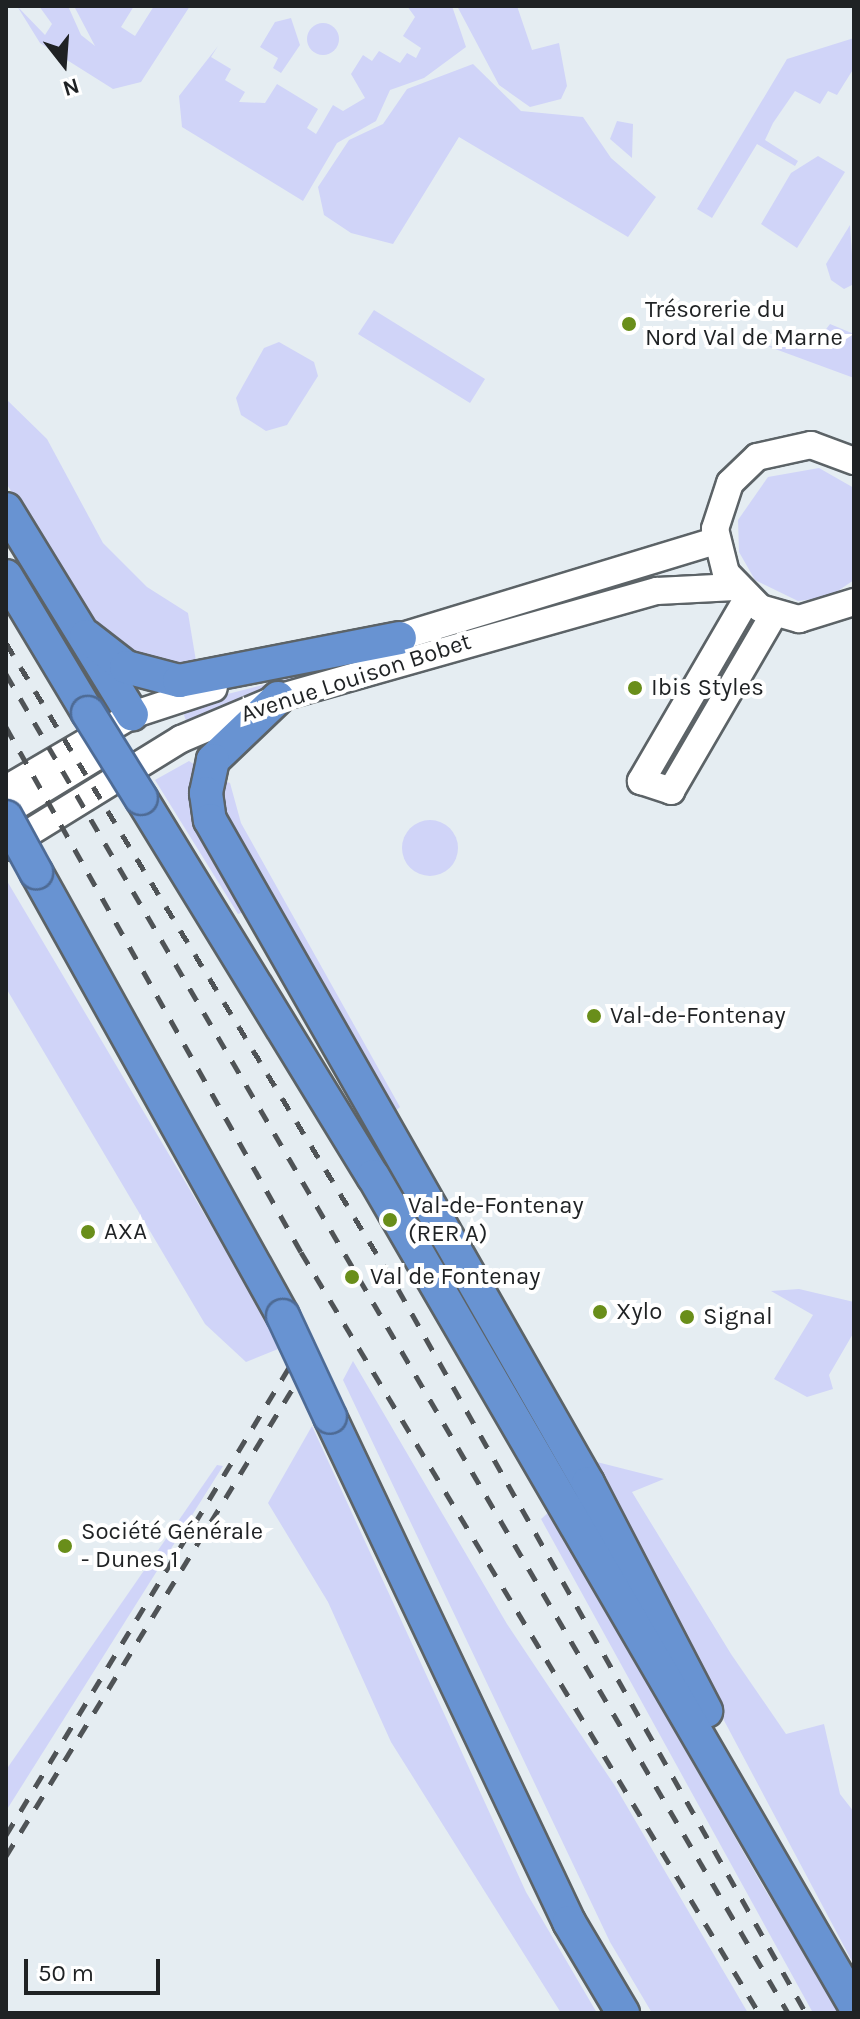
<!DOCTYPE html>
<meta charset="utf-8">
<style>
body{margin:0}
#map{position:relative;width:860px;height:2019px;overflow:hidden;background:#e5edf2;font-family:Karla,sans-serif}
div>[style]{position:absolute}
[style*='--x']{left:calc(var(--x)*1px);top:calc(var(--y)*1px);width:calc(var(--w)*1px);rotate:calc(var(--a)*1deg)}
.green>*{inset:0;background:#d0d4f8}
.round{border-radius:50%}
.roads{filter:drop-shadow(2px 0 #5c6367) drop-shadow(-2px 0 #5c6367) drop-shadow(0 2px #5c6367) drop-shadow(0 -2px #5c6367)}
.secondary>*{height:26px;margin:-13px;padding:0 13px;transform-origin:13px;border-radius:13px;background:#fff}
.highway>*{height:32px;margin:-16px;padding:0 16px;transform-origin:16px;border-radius:16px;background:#6893d2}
.rail>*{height:5px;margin-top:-2.5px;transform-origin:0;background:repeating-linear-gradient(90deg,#4f5356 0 14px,transparent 0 28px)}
.bridges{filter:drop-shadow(2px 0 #4e6b95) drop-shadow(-2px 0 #4e6b95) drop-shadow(0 2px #4e6b95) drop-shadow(0 -2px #4e6b95)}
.highway-bridge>*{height:32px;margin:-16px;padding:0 16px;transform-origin:16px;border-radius:16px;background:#6893d2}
.dots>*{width:22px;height:22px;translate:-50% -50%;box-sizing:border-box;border:4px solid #fff;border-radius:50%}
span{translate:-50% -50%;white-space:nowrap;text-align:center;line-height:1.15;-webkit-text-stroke:8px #fff;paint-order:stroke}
.poi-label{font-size:24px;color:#1f2224}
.left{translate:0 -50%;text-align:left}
.street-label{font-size:24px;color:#1f2224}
.frame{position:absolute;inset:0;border:8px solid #1f2224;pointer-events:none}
.north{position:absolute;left:24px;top:24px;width:80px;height:80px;-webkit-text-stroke:6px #fff;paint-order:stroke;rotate:163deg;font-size:22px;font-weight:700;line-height:32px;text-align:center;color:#1f2224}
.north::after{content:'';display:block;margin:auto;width:28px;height:36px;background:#1f2224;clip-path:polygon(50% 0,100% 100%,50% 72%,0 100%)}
.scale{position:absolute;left:24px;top:1959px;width:136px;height:36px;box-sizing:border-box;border:4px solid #1f2224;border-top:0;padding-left:10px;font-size:24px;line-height:28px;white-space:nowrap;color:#1f2224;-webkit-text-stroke:6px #fff;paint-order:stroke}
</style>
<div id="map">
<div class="green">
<i style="clip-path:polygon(17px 6px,45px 35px,52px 24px,39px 6px,68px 6px,81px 35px,95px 46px,74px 6px,134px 6px,121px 27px,135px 36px,154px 6px,190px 6px,141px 82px,113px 89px,40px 43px)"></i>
<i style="clip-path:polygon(407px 6px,452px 6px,466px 47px,424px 78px,390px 90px,376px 121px,337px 143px,303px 201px,182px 127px,179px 96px,218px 46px,211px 57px,231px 69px,225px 80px,245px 92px,239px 102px,265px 103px,277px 84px,318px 109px,307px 128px,316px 134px,333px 105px,343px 111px,365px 98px,351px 74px,363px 55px,372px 61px,379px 51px,400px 63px,407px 53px,416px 58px,421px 48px,403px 36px,415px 17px)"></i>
<i style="clip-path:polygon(457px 6px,517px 6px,532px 50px,559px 43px,567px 86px,561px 99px,530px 107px,499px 85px)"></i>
<i style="clip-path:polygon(291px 18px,300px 45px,281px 73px,273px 68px,278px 58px,260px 47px,275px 22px)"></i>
<i class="round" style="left:307px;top:23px;width:32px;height:32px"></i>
<i style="clip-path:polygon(854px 38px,854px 68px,837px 95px,828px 91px,820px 104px,795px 91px,773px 123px,765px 140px,798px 161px,795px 166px,757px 144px,712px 218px,697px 209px,787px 59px)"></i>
<i style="clip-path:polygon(473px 64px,521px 111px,583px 117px,611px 158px,656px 197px,628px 237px,459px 137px,393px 244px,351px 233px,324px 215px,318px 187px,349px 140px,383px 124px,407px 89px)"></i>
<i style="clip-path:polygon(617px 121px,633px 124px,632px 158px,610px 139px)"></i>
<i style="clip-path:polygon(818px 156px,845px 172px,797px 248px,761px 224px,791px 173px)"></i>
<i style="clip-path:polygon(850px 225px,854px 284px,844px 289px,831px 280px,826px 264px)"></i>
<i style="clip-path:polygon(374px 310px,485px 379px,470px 403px,358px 334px)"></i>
<i style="clip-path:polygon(830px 324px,854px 334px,854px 378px,767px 346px,780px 347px,788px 334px,813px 346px)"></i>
<i style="clip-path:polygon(279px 342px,314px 362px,318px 376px,287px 425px,266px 431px,241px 415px,236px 398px,264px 348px)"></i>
<i style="clip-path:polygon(6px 399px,47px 439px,103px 543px,147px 587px,188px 613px,197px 667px,160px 666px,108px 643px,6px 483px)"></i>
<i style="clip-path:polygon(819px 468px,854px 488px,854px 580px,829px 597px,798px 601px,755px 580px,739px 552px,738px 520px,768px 477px)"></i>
<i style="clip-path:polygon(352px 662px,188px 727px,181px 706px)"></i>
<i style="clip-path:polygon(189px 761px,198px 767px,202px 831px,244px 912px,238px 914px,155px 780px)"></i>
<i style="clip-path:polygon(219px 779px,230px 783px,241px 823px,400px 1107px,392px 1114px,221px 815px)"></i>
<i class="round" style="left:402px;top:820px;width:56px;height:56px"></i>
<i style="clip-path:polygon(6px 882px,7px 881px,283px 1347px,246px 1362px,205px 1324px,6px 988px)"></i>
<i style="clip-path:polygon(799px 1289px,854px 1302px,854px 1332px,829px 1375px,833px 1389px,807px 1397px,774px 1379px,813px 1315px,771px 1291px)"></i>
<i style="clip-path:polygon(353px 1361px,507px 1624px,615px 1786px,748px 2013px,652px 2013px,610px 1942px,343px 1380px)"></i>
<i style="clip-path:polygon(312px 1426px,526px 1892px,597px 2013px,561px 2013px,391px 1742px,328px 1602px,268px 1503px)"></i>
<i style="clip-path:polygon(585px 1459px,664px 1479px,632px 1492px,731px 1654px,786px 1734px,824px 1724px,840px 1794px,854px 1812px,854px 1965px)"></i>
<i style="clip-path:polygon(217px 1465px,223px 1466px,6px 1811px,6px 1770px)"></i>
<i style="clip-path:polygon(549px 1512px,764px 1888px,841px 2013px,813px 2013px,541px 1519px)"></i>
</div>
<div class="roads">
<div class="secondary">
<i style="--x:854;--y:461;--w:46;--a:-159.6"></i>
<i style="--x:811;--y:445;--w:55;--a:167.5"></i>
<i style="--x:757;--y:457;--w:37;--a:136"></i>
<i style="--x:730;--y:483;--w:48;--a:108.1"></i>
<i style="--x:715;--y:529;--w:45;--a:76"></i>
<i style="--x:726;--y:573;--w:49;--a:45.8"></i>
<i style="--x:760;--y:608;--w:41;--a:15.8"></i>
<i style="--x:799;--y:619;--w:58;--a:-17.2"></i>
<i style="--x:747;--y:599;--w:211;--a:120.2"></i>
<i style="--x:641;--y:781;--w:32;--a:18"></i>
<i style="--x:671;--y:791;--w:205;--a:-59.8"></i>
<i style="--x:383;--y:642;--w:348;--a:-16.9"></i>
<i style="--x:6;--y:789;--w:146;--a:-30.4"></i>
<i style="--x:132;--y:715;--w:86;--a:-18.2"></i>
<i style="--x:6;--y:812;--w:109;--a:-31.5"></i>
<i style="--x:6;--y:847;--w:206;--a:-31.7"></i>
<i style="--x:181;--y:739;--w:105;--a:-22.9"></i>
<i style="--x:278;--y:698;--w:394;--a:-15.8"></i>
<i style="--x:657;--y:591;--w:78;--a:-2.9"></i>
</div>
<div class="highway">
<i style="--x:6;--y:509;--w:241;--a:58.5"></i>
<i style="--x:6;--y:576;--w:160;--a:59.1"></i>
<i style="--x:86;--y:636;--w:51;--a:37.8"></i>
<i style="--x:126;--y:667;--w:55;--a:14.8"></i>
<i style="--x:179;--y:681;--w:225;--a:-11"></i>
<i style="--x:278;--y:698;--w:90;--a:136.4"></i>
<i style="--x:213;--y:760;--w:34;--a:102"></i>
<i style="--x:206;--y:793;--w:27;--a:82"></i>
<i style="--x:210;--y:820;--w:763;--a:60.31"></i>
<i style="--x:588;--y:1483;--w:257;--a:62.6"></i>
<i style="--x:141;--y:798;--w:444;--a:58.5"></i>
<i style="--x:373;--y:1176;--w:958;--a:59.85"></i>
<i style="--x:36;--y:872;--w:508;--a:60.91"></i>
<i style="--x:330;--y:1417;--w:559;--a:64.67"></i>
<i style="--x:569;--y:1922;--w:106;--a:59.3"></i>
</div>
</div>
<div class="rail">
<i style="--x:6;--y:643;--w:756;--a:58.75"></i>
<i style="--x:398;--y:1289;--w:831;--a:60.6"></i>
<i style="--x:6;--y:674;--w:1551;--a:59.71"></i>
<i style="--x:6;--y:727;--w:602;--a:60.67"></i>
<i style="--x:301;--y:1252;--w:888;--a:58.96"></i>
<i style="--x:6;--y:1835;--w:554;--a:-58.81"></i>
<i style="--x:6;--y:1856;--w:561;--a:-58.49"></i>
</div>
<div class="bridges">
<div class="highway-bridge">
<i style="--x:88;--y:713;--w:100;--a:58.1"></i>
<i style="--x:6;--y:817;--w:63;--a:61.4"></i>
<i style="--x:283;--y:1316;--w:111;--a:65"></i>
</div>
</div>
<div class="dots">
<i style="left:629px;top:324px;background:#698e1a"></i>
<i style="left:635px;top:688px;background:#698e1a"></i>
<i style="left:594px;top:1016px;background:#698e1a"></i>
<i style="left:390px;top:1220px;background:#698e1a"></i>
<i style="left:88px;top:1232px;background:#698e1a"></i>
<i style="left:352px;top:1277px;background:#698e1a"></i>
<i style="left:600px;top:1312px;background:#698e1a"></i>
<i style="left:687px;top:1317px;background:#698e1a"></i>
<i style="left:65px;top:1546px;background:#698e1a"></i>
</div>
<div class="poi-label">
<span class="left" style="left:645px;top:324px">Trésorerie du<br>Nord Val de Marne</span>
<span class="left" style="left:651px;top:688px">Ibis Styles</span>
<span class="left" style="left:610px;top:1016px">Val-de-Fontenay</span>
<span class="left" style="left:408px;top:1220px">Val-de-Fontenay<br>(RER A)</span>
<span class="left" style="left:104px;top:1232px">AXA</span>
<span class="left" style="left:370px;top:1277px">Val de Fontenay</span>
<span class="left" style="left:616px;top:1312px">Xylo</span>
<span class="left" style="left:703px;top:1317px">Signal</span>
<span class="left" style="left:81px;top:1546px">Société Générale<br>- Dunes 1</span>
</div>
<div class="street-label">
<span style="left:356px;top:678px;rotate:-18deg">Avenue Louison Bobet</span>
</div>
<div class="frame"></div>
<div class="north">N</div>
<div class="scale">50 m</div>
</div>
